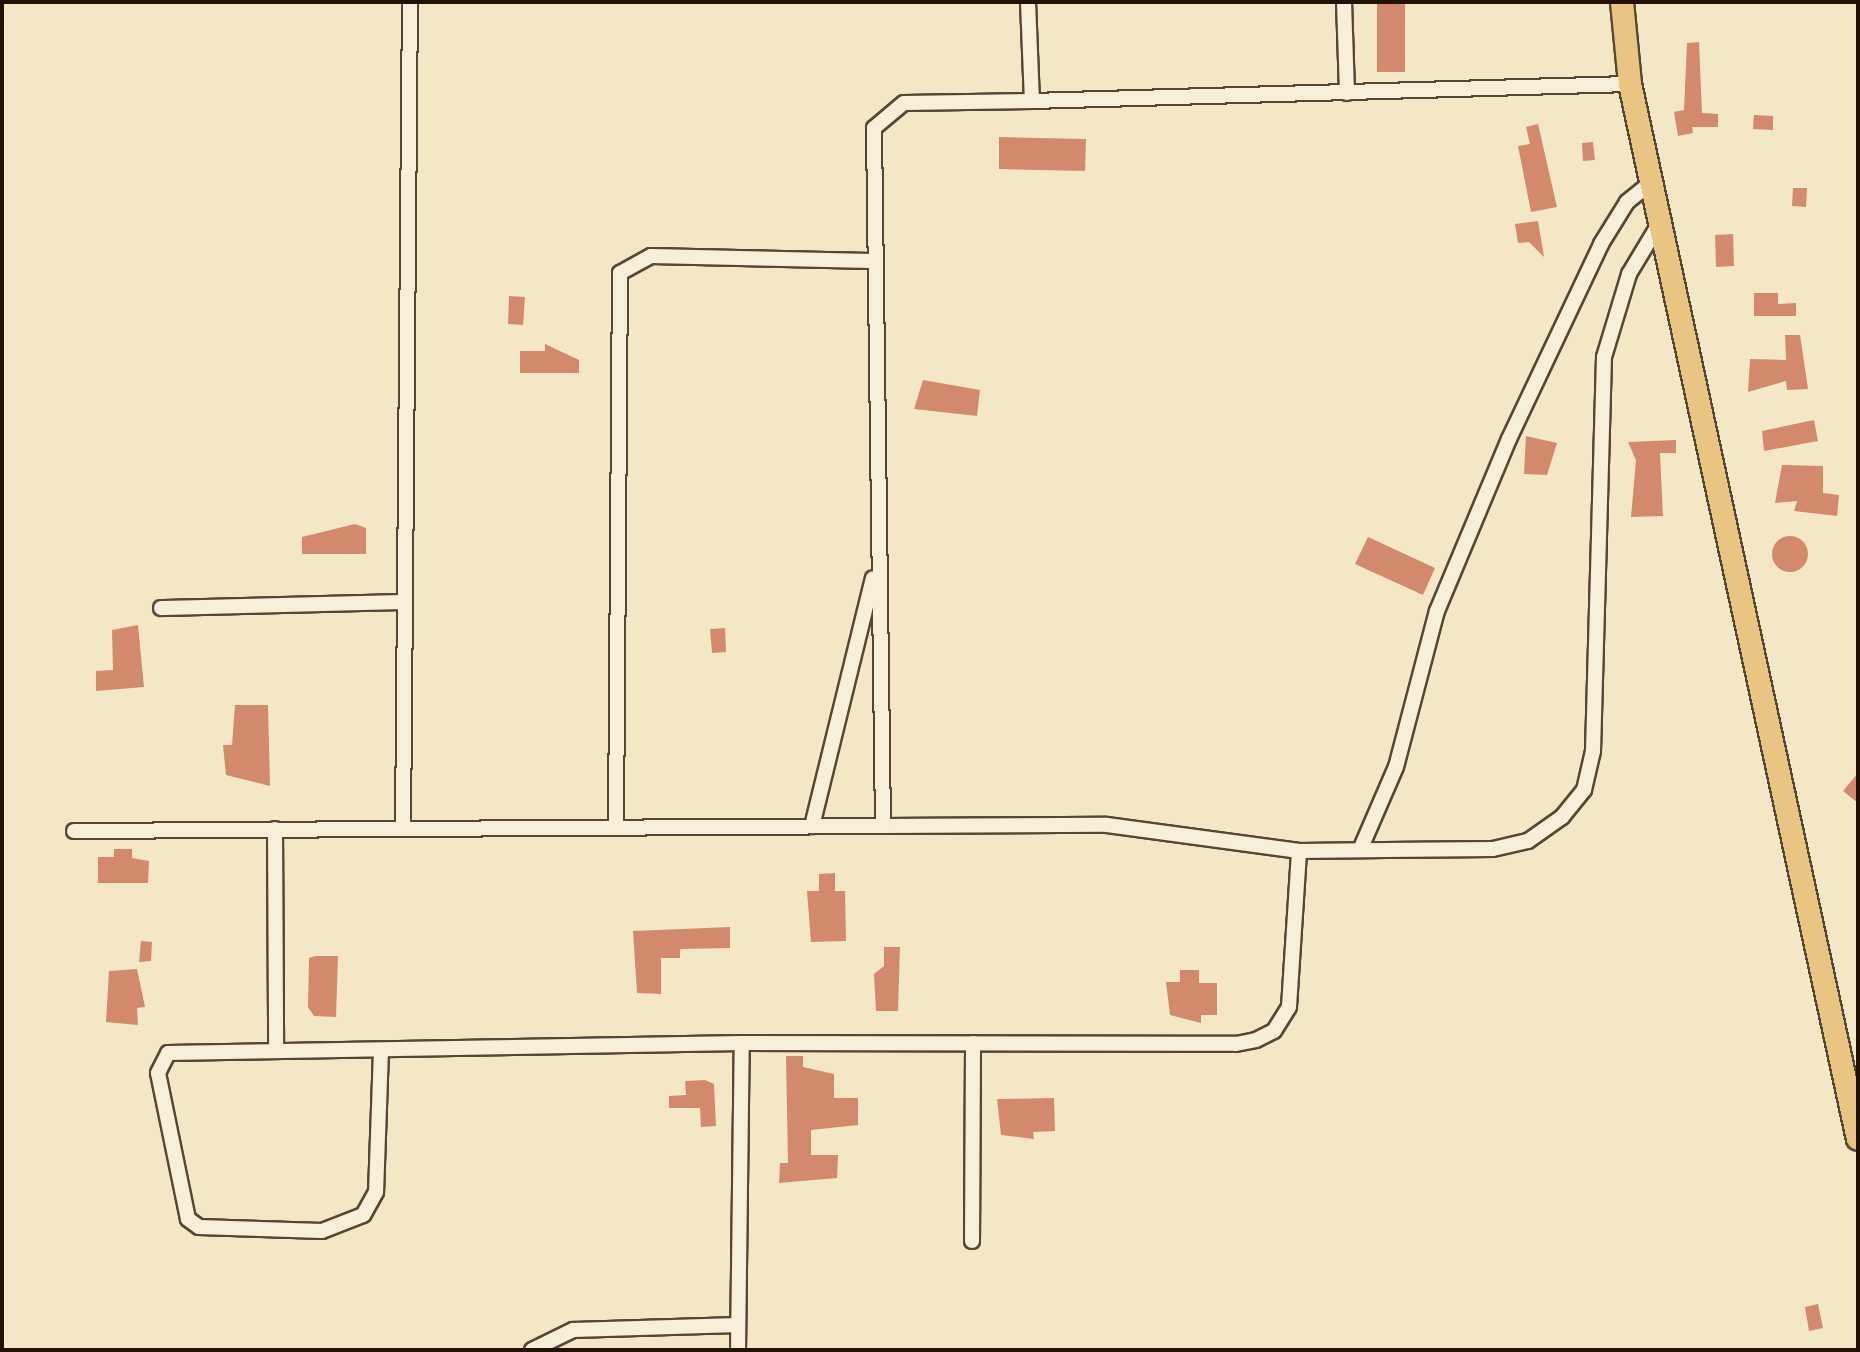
<!DOCTYPE html>
<style>
body{margin:0}
#map{position:relative;width:1860px;height:1352px;overflow:hidden;background:#f4e7c6;font-family:Cardo,serif}
div>[style]{position:absolute}
[style*='--x']{left:calc(var(--x)*1px);top:calc(var(--y)*1px);width:calc(var(--w)*1px);rotate:calc(var(--a)*1deg)}
.building>*{inset:0;background:#d38a6c}
.round{border-radius:50%}
.roads{filter:drop-shadow(2px 0 #584635) drop-shadow(-2px 0 #584635) drop-shadow(0 2px #584635) drop-shadow(0 -2px #584635)}
.minor>*{height:14px;margin:-7px;padding:0 7px;transform-origin:7px;border-radius:7px;background:#f8efda}
.trunk>*{height:22px;margin:-11px;padding:0 11px;transform-origin:11px;border-radius:11px;background:#eac483}
span{translate:-50% -50%;white-space:nowrap;text-align:center;line-height:1.15;-webkit-text-stroke:6px #f8efda;paint-order:stroke}
.frame{position:absolute;inset:0;border:4px solid #241105;pointer-events:none}
</style>
<div id="map">
<div class="building">
<i style="clip-path:polygon(1377px 2px,1405px 2px,1405px 72px,1377px 72px)"></i>
<i style="clip-path:polygon(1699px 42px,1702px 113px,1718px 114px,1718px 127px,1692px 127px,1693px 133px,1678px 136px,1674px 112px,1684px 110px,1687px 43px)"></i>
<i style="clip-path:polygon(1754px 115px,1773px 116px,1773px 130px,1753px 129px)"></i>
<i style="clip-path:polygon(1538px 124px,1557px 207px,1531px 212px,1518px 146px,1530px 144px,1526px 127px)"></i>
<i style="clip-path:polygon(999px 137px,1086px 139px,1085px 171px,999px 169px)"></i>
<i style="clip-path:polygon(1593px 142px,1595px 160px,1583px 161px,1582px 143px)"></i>
<i style="clip-path:polygon(1793px 188px,1807px 188px,1806px 207px,1792px 206px)"></i>
<i style="clip-path:polygon(1538px 221px,1544px 257px,1529px 242px,1518px 243px,1515px 224px)"></i>
<i style="clip-path:polygon(1733px 234px,1734px 266px,1716px 267px,1715px 235px)"></i>
<i style="clip-path:polygon(1754px 293px,1778px 293px,1778px 304px,1796px 303px,1796px 316px,1754px 316px)"></i>
<i style="clip-path:polygon(509px 296px,525px 297px,523px 325px,508px 324px)"></i>
<i style="clip-path:polygon(1785px 335px,1800px 335px,1808px 389px,1787px 390px,1786px 381px,1748px 392px,1750px 359px,1786px 360px)"></i>
<i style="clip-path:polygon(545px 344px,579px 360px,579px 373px,520px 373px,520px 351px,545px 351px)"></i>
<i style="clip-path:polygon(923px 380px,980px 390px,977px 416px,914px 409px)"></i>
<i style="clip-path:polygon(1814px 420px,1818px 441px,1764px 451px,1762px 431px)"></i>
<i style="clip-path:polygon(1526px 436px,1557px 443px,1547px 475px,1524px 474px)"></i>
<i style="clip-path:polygon(1676px 440px,1676px 453px,1660px 453px,1663px 516px,1631px 517px,1636px 460px,1628px 442px)"></i>
<i style="clip-path:polygon(1782px 465px,1823px 466px,1823px 493px,1839px 495px,1837px 516px,1794px 511px,1797px 501px,1775px 503px)"></i>
<i style="clip-path:polygon(355px 524px,366px 528px,366px 554px,302px 554px,302px 537px)"></i>
<i class="round" style="left:1772px;top:536px;width:36px;height:36px"></i>
<i style="clip-path:polygon(1368px 537px,1435px 568px,1423px 595px,1355px 564px)"></i>
<i style="clip-path:polygon(138px 625px,144px 687px,96px 691px,96px 671px,113px 670px,112px 630px)"></i>
<i style="clip-path:polygon(725px 628px,726px 652px,712px 653px,710px 629px)"></i>
<i style="clip-path:polygon(235px 705px,268px 705px,270px 786px,226px 775px,223px 745px,232px 745px)"></i>
<i style="clip-path:polygon(1858px 773px,1858px 803px,1843px 791px)"></i>
<i style="clip-path:polygon(114px 849px,132px 849px,132px 858px,149px 861px,148px 883px,98px 883px,98px 857px,114px 857px)"></i>
<i style="clip-path:polygon(835px 873px,835px 891px,845px 891px,846px 941px,811px 942px,807px 891px,819px 891px,819px 874px)"></i>
<i style="clip-path:polygon(730px 927px,730px 948px,680px 949px,680px 958px,661px 958px,661px 994px,637px 993px,633px 931px)"></i>
<i style="clip-path:polygon(141px 941px,152px 942px,151px 961px,139px 962px)"></i>
<i style="clip-path:polygon(884px 947px,900px 947px,898px 1011px,876px 1011px,874px 974px,884px 966px)"></i>
<i style="clip-path:polygon(316px 956px,338px 956px,336px 1017px,314px 1016px,308px 1007px,309px 958px)"></i>
<i style="clip-path:polygon(137px 969px,145px 1007px,137px 1008px,138px 1025px,106px 1022px,109px 971px)"></i>
<i style="clip-path:polygon(1180px 970px,1199px 970px,1199px 983px,1217px 983px,1217px 1015px,1201px 1015px,1201px 1023px,1170px 1015px,1166px 982px,1180px 982px)"></i>
<i style="clip-path:polygon(786px 1056px,803px 1056px,803px 1067px,834px 1074px,834px 1098px,858px 1098px,858px 1125px,811px 1130px,811px 1155px,838px 1155px,837px 1178px,779px 1183px,780px 1163px,788px 1163px)"></i>
<i style="clip-path:polygon(705px 1080px,714px 1084px,716px 1126px,701px 1127px,700px 1108px,669px 1108px,669px 1096px,686px 1095px,685px 1081px)"></i>
<i style="clip-path:polygon(1054px 1098px,1055px 1131px,1033px 1132px,1034px 1139px,1001px 1135px,997px 1099px)"></i>
<i style="clip-path:polygon(1818px 1304px,1823px 1328px,1809px 1331px,1805px 1307px)"></i>
</div>
<div class="roads">
<div class="minor">
<i style="--x:1028;--y:2;--w:99;--a:87.7"></i>
<i style="--x:1032;--y:101;--w:598;--a:-1.63"></i>
<i style="--x:1344;--y:2;--w:91;--a:88.1"></i>
<i style="--x:161;--y:608;--w:244;--a:-1.4"></i>
<i style="--x:812;--y:826;--w:255;--a:-76.2"></i>
<i style="--x:883;--y:826;--w:224;--a:-0.3"></i>
<i style="--x:1107;--y:825;--w:194;--a:7.7"></i>
<i style="--x:1299;--y:851;--w:194;--a:-0.6"></i>
<i style="--x:1493;--y:849;--w:36;--a:-13"></i>
<i style="--x:1528;--y:841;--w:42;--a:-35.2"></i>
<i style="--x:1562;--y:817;--w:35;--a:-51"></i>
<i style="--x:1584;--y:790;--w:40;--a:-77"></i>
<i style="--x:1593;--y:751;--w:394;--a:-88.4"></i>
<i style="--x:1604;--y:357;--w:87;--a:-73.2"></i>
<i style="--x:1629;--y:274;--w:62;--a:-58.9"></i>
<i style="--x:616;--y:827;--w:554;--a:-89.59"></i>
<i style="--x:620;--y:273;--w:35;--a:-29"></i>
<i style="--x:651;--y:256;--w:220;--a:1.3"></i>
<i style="--x:275;--y:829;--w:222;--a:89.7"></i>
<i style="--x:403;--y:829;--w:827;--a:-89.52"></i>
<i style="--x:74;--y:831;--w:809;--a:-0.35"></i>
<i style="--x:883;--y:826;--w:698;--a:-90.74"></i>
<i style="--x:874;--y:128;--w:39;--a:-40"></i>
<i style="--x:904;--y:103;--w:128;--a:-0.9"></i>
<i style="--x:1360;--y:850;--w:90;--a:-66.6"></i>
<i style="--x:1396;--y:767;--w:161;--a:-75.3"></i>
<i style="--x:1437;--y:611;--w:186;--a:-67.3"></i>
<i style="--x:1509;--y:439;--w:216;--a:-64.7"></i>
<i style="--x:1601;--y:244;--w:49;--a:-58.2"></i>
<i style="--x:1627;--y:202;--w:32;--a:-39"></i>
<i style="--x:381;--y:1050;--w:142;--a:92"></i>
<i style="--x:376;--y:1192;--w:26;--a:119"></i>
<i style="--x:363;--y:1215;--w:44;--a:158.7"></i>
<i style="--x:322;--y:1231;--w:123;--a:-178.1"></i>
<i style="--x:199;--y:1227;--w:14;--a:-144"></i>
<i style="--x:188;--y:1219;--w:149;--a:-101.6"></i>
<i style="--x:158;--y:1073;--w:22;--a:-63"></i>
<i style="--x:168;--y:1053;--w:574;--a:-1"></i>
<i style="--x:742;--y:1043;--w:494;--a:0.1"></i>
<i style="--x:1236;--y:1044;--w:20;--a:-11"></i>
<i style="--x:1256;--y:1040;--w:20;--a:-27"></i>
<i style="--x:1274;--y:1031;--w:28;--a:-58"></i>
<i style="--x:1289;--y:1007;--w:156;--a:-86.3"></i>
<i style="--x:972;--y:1241;--w:198;--a:-89.7"></i>
<i style="--x:532;--y:1350;--w:46;--a:-26"></i>
<i style="--x:573;--y:1330;--w:165;--a:-1.7"></i>
<i style="--x:738;--y:1350;--w:307;--a:-89.3"></i>
</div>
<div class="trunk">
<i style="--x:1622;--y:2;--w:82;--a:84.4"></i>
<i style="--x:1630;--y:84;--w:1079;--a:77.81"></i>
</div>
</div>
<div class="frame"></div>
</div>
